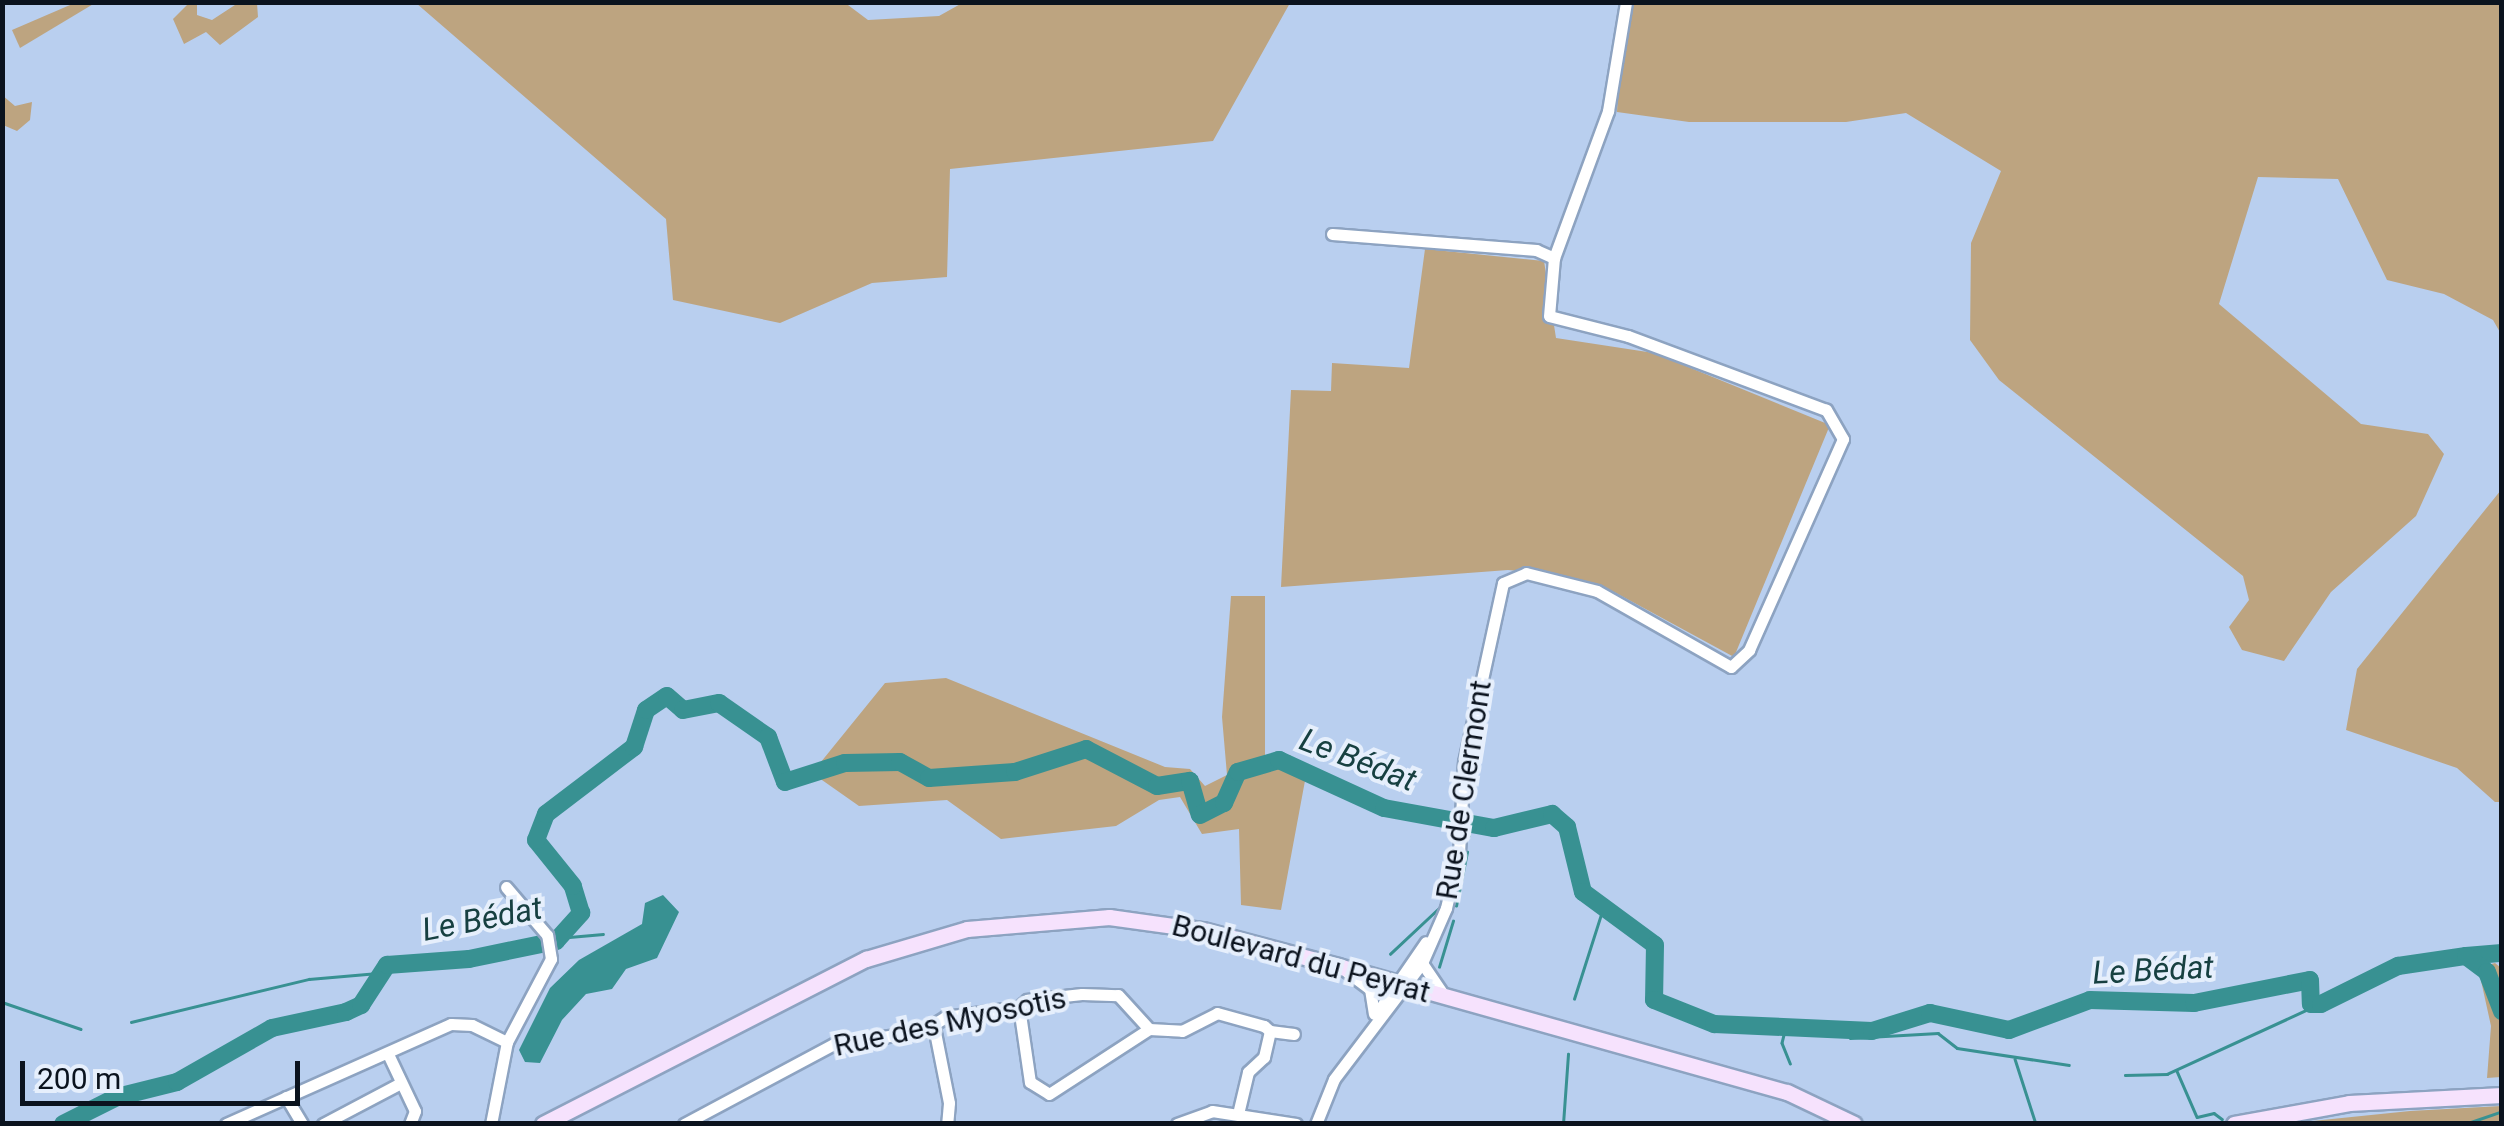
<!DOCTYPE html>
<meta charset="utf-8">
<style>
body{margin:0}
#map{position:relative;width:2504px;height:1126px;overflow:hidden;background:#b9cfef;font-family:Roboto,sans-serif}
div>[style]{position:absolute}
[style*='--x']{left:calc(var(--x)*1px);top:calc(var(--y)*1px);width:calc(var(--w)*1px);rotate:calc(var(--a)*1deg)}
.green>*{inset:0;background:#bda480}
.water>*{inset:0;background:#389192}
.stream>*{height:2.5px;margin:-1.25px;padding:0 1.25px;transform-origin:1.25px;border-radius:1.25px;background:#389192}
.river>*{height:18px;margin:-9px;padding:0 9px;transform-origin:9px;border-radius:9px;background:#389192}
.roads{filter:drop-shadow(2px 0 #8da3c1) drop-shadow(-2px 0 #8da3c1) drop-shadow(0 2px #8da3c1) drop-shadow(0 -2px #8da3c1)}
.street>*{height:11px;margin:-5.5px;padding:0 5.5px;transform-origin:5.5px;border-radius:5.5px;background:#fff}
.secondary>*{height:15px;margin:-7.5px;padding:0 7.5px;transform-origin:7.5px;border-radius:7.5px;background:#f6e2fd}
span{translate:-50% -50%;white-space:nowrap;text-align:center;line-height:1.15;-webkit-text-stroke:8px #e6effc;paint-order:stroke}
.street-label{font-size:30px;color:#0b131e}
.water-label{font-size:32px;color:#174041;font-style:italic}
.frame{position:absolute;inset:0;border:5px solid #0b131e;pointer-events:none}
.scale{position:absolute;left:20px;top:1061px;width:280px;height:45px;box-sizing:border-box;border:5px solid #0b131e;border-top:0;padding-left:12px;font-size:30px;line-height:35px;white-space:nowrap;color:#0b131e;-webkit-text-stroke:8px #e6effc;paint-order:stroke}
</style>
<div id="map">
<div class="green">
<i style="clip-path:polygon(77px 2px,95px 3px,20px 48px,12px 30px)"></i>
<i style="clip-path:polygon(844px 2px,868px 20px,939px 16px,964px 2px,1290px 3px,1213px 141px,950px 169px,947px 277px,872px 283px,780px 323px,673px 300px,666px 219px,416px 3px)"></i>
<i style="clip-path:polygon(189px 3px,197px 3px,197px 15px,212px 20px,238px 3px,257px 3px,258px 17px,220px 45px,206px 32px,184px 44px,173px 19px)"></i>
<i style="clip-path:polygon(1622px 3px,2501px 3px,2501px 334px,2493px 320px,2444px 294px,2387px 280px,2338px 179px,2258px 177px,2219px 304px,2361px 424px,2428px 434px,2444px 454px,2416px 516px,2331px 592px,2284px 661px,2242px 650px,2229px 627px,2249px 600px,2243px 576px,1999px 380px,1970px 340px,1971px 243px,2001px 171px,1906px 113px,1846px 122px,1689px 122px,1617px 112px)"></i>
<i style="clip-path:polygon(2px 95px,15px 106px,32px 102px,30px 120px,17px 131px,3px 125px)"></i>
<i style="clip-path:polygon(1425px 249px,1544px 261px,1556px 338px,1654px 353px,1830px 425px,1734px 657px,1616px 593px,1557px 575px,1508px 570px,1281px 587px,1291px 390px,1331px 391px,1332px 363px,1409px 368px)"></i>
<i style="clip-path:polygon(2501px 490px,2502px 802px,2495px 802px,2457px 768px,2346px 730px,2357px 669px)"></i>
<i style="clip-path:polygon(1231px 596px,1265px 596px,1265px 758px,1290px 755px,1307px 770px,1281px 910px,1241px 905px,1239px 829px,1202px 834px,1180px 797px,1159px 800px,1116px 826px,1001px 839px,947px 800px,859px 806px,812px 773px,885px 683px,946px 678px,1165px 767px,1190px 769px,1205px 786px,1227px 775px,1222px 717px)"></i>
<i style="clip-path:polygon(2495px 963px,2501px 968px,2501px 1077px,2487px 1078px,2491px 1026px,2480px 976px,2492px 974px,2488px 965px)"></i>
<i style="clip-path:polygon(2501px 1106px,2501px 1123px,2293px 1123px,2410px 1111px)"></i>
</div>
<div class="water">
<i style="clip-path:polygon(663px 895px,679px 912px,657px 958px,626px 969px,612px 989px,586px 994px,562px 1020px,540px 1063px,525px 1062px,519px 1050px,550px 988px,579px 960px,642px 924px,645px 903px)"></i>
</div>
<div class="stream">
<i style="--x:1464;--y:827;--w:10;--a:61"></i>
<i style="--x:1456;--y:906;--w:55;--a:-78.5"></i>
<i style="--x:558;--y:938;--w:45;--a:-5.1"></i>
<i style="--x:1390;--y:954;--w:67;--a:-43.2"></i>
<i style="--x:1439;--y:967;--w:48;--a:-73.1"></i>
<i style="--x:1574;--y:999;--w:96;--a:-72.3"></i>
<i style="--x:2;--y:1002;--w:83;--a:18.9"></i>
<i style="--x:131;--y:1022;--w:183;--a:-13.6"></i>
<i style="--x:309;--y:979;--w:69;--a:-5"></i>
<i style="--x:1786;--y:1027;--w:16;--a:104"></i>
<i style="--x:1782;--y:1043;--w:22;--a:68"></i>
<i style="--x:1850;--y:1038;--w:88;--a:-3.3"></i>
<i style="--x:1938;--y:1033;--w:24;--a:38"></i>
<i style="--x:1957;--y:1048;--w:113;--a:8.6"></i>
<i style="--x:2015;--y:1059;--w:68;--a:72.1"></i>
<i style="--x:2177;--y:1071;--w:50;--a:66.5"></i>
<i style="--x:2197;--y:1117;--w:17;--a:-13"></i>
<i style="--x:2214;--y:1113;--w:10;--a:37"></i>
<i style="--x:2125;--y:1075;--w:42;--a:-1.4"></i>
<i style="--x:2167;--y:1074;--w:167;--a:-24.7"></i>
<i style="--x:1563;--y:1124;--w:70;--a:-85.9"></i>
<i style="--x:2465;--y:1124;--w:39;--a:-19"></i>
</div>
<div class="river">
<i style="--x:2466;--y:956;--w:36;--a:-5"></i>
<i style="--x:63;--y:1124;--w:60;--a:-26.6"></i>
<i style="--x:117;--y:1097;--w:62;--a:-14"></i>
<i style="--x:177;--y:1082;--w:109;--a:-29.6"></i>
<i style="--x:272;--y:1028;--w:76;--a:-12.2"></i>
<i style="--x:346;--y:1012;--w:17;--a:-25"></i>
<i style="--x:361;--y:1005;--w:48;--a:-57"></i>
<i style="--x:387;--y:965;--w:82;--a:-4.2"></i>
<i style="--x:469;--y:959;--w:89;--a:-11.7"></i>
<i style="--x:556;--y:941;--w:38;--a:-48"></i>
<i style="--x:581;--y:913;--w:28;--a:-107"></i>
<i style="--x:573;--y:886;--w:59;--a:-128.8"></i>
<i style="--x:536;--y:840;--w:28;--a:-69"></i>
<i style="--x:546;--y:814;--w:111;--a:-37.3"></i>
<i style="--x:634;--y:747;--w:39;--a:-72"></i>
<i style="--x:646;--y:710;--w:25;--a:-34"></i>
<i style="--x:667;--y:696;--w:21;--a:41"></i>
<i style="--x:683;--y:710;--w:37;--a:-11"></i>
<i style="--x:719;--y:703;--w:60;--a:34.8"></i>
<i style="--x:768;--y:737;--w:48;--a:69.3"></i>
<i style="--x:785;--y:782;--w:63;--a:-17.6"></i>
<i style="--x:845;--y:763;--w:55;--a:-1"></i>
<i style="--x:900;--y:762;--w:33;--a:29"></i>
<i style="--x:929;--y:778;--w:86;--a:-4"></i>
<i style="--x:1015;--y:772;--w:75;--a:-17.9"></i>
<i style="--x:1086;--y:749;--w:80;--a:27.5"></i>
<i style="--x:1157;--y:786;--w:33;--a:-9"></i>
<i style="--x:1190;--y:781;--w:35;--a:74"></i>
<i style="--x:1200;--y:815;--w:27;--a:-27"></i>
<i style="--x:1224;--y:803;--w:34;--a:-66"></i>
<i style="--x:1238;--y:772;--w:43;--a:-16.3"></i>
<i style="--x:1279;--y:760;--w:115;--a:24.6"></i>
<i style="--x:1384;--y:808;--w:112;--a:10.3"></i>
<i style="--x:1494;--y:828;--w:60;--a:-13.6"></i>
<i style="--x:1552;--y:814;--w:20;--a:41"></i>
<i style="--x:1567;--y:827;--w:67;--a:76.2"></i>
<i style="--x:1583;--y:892;--w:89;--a:36.4"></i>
<i style="--x:1655;--y:945;--w:55;--a:91"></i>
<i style="--x:1654;--y:1000;--w:65;--a:21.8"></i>
<i style="--x:1714;--y:1024;--w:158;--a:2.5"></i>
<i style="--x:1872;--y:1031;--w:61;--a:-17.2"></i>
<i style="--x:1930;--y:1013;--w:81;--a:12.1"></i>
<i style="--x:2009;--y:1030;--w:86;--a:-20.3"></i>
<i style="--x:2090;--y:1000;--w:104;--a:1.7"></i>
<i style="--x:2194;--y:1003;--w:118;--a:-11.2"></i>
<i style="--x:2310;--y:980;--w:24;--a:88"></i>
<i style="--x:2311;--y:1004;--w:10;--a:0"></i>
<i style="--x:2321;--y:1004;--w:86;--a:-26.3"></i>
<i style="--x:2398;--y:966;--w:69;--a:-8.4"></i>
<i style="--x:2466;--y:956;--w:26;--a:37"></i>
<i style="--x:2487;--y:972;--w:42;--a:69"></i>
</div>
<div class="roads">
<div class="street">
<i style="--x:1332;--y:234;--w:205;--a:4.5"></i>
<i style="--x:1536;--y:250;--w:20;--a:24"></i>
<i style="--x:1422;--y:963;--w:37;--a:56"></i>
<i style="--x:1346;--y:971;--w:30;--a:37"></i>
<i style="--x:1370;--y:989;--w:25;--a:81"></i>
<i style="--x:1019;--y:1007;--w:76;--a:81.7"></i>
<i style="--x:1030;--y:1082;--w:22;--a:32"></i>
<i style="--x:1049;--y:1094;--w:119;--a:-33"></i>
<i style="--x:1377;--y:1013;--w:86;--a:-55.4"></i>
<i style="--x:934;--y:1027;--w:77;--a:78.8"></i>
<i style="--x:949;--y:1103;--w:21;--a:95"></i>
<i style="--x:1270;--y:1031;--w:24;--a:7"></i>
<i style="--x:388;--y:1054;--w:63;--a:64.7"></i>
<i style="--x:415;--y:1111;--w:14;--a:111"></i>
<i style="--x:286;--y:1097;--w:31;--a:59"></i>
<i style="--x:226;--y:1124;--w:246;--a:-24"></i>
<i style="--x:451;--y:1024;--w:21;--a:3"></i>
<i style="--x:472;--y:1025;--w:39;--a:26"></i>
<i style="--x:323;--y:1124;--w:86;--a:-27.8"></i>
<i style="--x:491;--y:1124;--w:84;--a:-79"></i>
<i style="--x:507;--y:1042;--w:94;--a:-62.1"></i>
<i style="--x:551;--y:959;--w:24;--a:-99"></i>
<i style="--x:547;--y:935;--w:63;--a:-130.5"></i>
<i style="--x:684;--y:1124;--w:170;--a:-28.1"></i>
<i style="--x:834;--y:1044;--w:90;--a:-8.3"></i>
<i style="--x:923;--y:1031;--w:26;--a:-32"></i>
<i style="--x:945;--y:1017;--w:75;--a:-7.7"></i>
<i style="--x:1019;--y:1007;--w:11;--a:-41"></i>
<i style="--x:1027;--y:1000;--w:55;--a:-6.2"></i>
<i style="--x:1082;--y:994;--w:36;--a:2"></i>
<i style="--x:1118;--y:995;--w:46;--a:47.6"></i>
<i style="--x:1149;--y:1029;--w:33;--a:3"></i>
<i style="--x:1182;--y:1031;--w:39;--a:-27"></i>
<i style="--x:1217;--y:1013;--w:49;--a:15.5"></i>
<i style="--x:1264;--y:1026;--w:8;--a:40"></i>
<i style="--x:1270;--y:1031;--w:27;--a:103"></i>
<i style="--x:1264;--y:1057;--w:22;--a:137"></i>
<i style="--x:1248;--y:1072;--w:43;--a:103.4"></i>
<i style="--x:1177;--y:1124;--w:37;--a:-20"></i>
<i style="--x:1212;--y:1111;--w:85;--a:8.8"></i>
<i style="--x:1316;--y:1124;--w:48;--a:-68.2"></i>
<i style="--x:1334;--y:1079;--w:146;--a:-52.8"></i>
<i style="--x:1422;--y:963;--w:60;--a:-66.4"></i>
<i style="--x:1446;--y:908;--w:57;--a:-76.7"></i>
<i style="--x:1459;--y:853;--w:91;--a:-86.9"></i>
<i style="--x:1464;--y:762;--w:183;--a:-77.7"></i>
<i style="--x:1503;--y:583;--w:25;--a:-23"></i>
<i style="--x:1526;--y:573;--w:73;--a:14.2"></i>
<i style="--x:1597;--y:591;--w:154;--a:29.6"></i>
<i style="--x:1731;--y:667;--w:25;--a:-43"></i>
<i style="--x:1749;--y:650;--w:231;--a:-66"></i>
<i style="--x:1843;--y:439;--w:34;--a:-120"></i>
<i style="--x:1826;--y:410;--w:211;--a:-159.5"></i>
<i style="--x:1628;--y:336;--w:81;--a:-165.8"></i>
<i style="--x:1549;--y:316;--w:58;--a:-85.1"></i>
<i style="--x:1554;--y:258;--w:157;--a:-69.8"></i>
<i style="--x:1608;--y:111;--w:110;--a:-80.6"></i>
</div>
<div class="secondary">
<i style="--x:543;--y:1124;--w:363;--a:-27.1"></i>
<i style="--x:866;--y:959;--w:105;--a:-16.5"></i>
<i style="--x:967;--y:929;--w:143;--a:-4.8"></i>
<i style="--x:1109;--y:917;--w:95;--a:7.9"></i>
<i style="--x:1203;--y:930;--w:140;--a:14.9"></i>
<i style="--x:1338;--y:966;--w:466;--a:15.7"></i>
<i style="--x:1787;--y:1092;--w:74;--a:25.5"></i>
<i style="--x:2234;--y:1124;--w:117;--a:-10.3"></i>
<i style="--x:2349;--y:1103;--w:153;--a:-3"></i>
</div>
</div>
<div class="street-label">
<span style="left:1464px;top:790px;rotate:-81deg">Rue de Clermont</span>
<span style="left:1301px;top:959px;rotate:15deg">Boulevard du Peyrat</span>
<span style="left:950px;top:1022px;rotate:-12deg">Rue des Myosotis</span>
</div>
<div class="water-label">
<span style="left:1358px;top:760px;rotate:21deg">Le Bédat</span>
<span style="left:482px;top:919px;rotate:-11deg">Le Bédat</span>
<span style="left:2153px;top:970px;rotate:-3deg">Le Bédat</span>
</div>
<div class="frame"></div>
<div class="scale">200 m</div>
</div>
